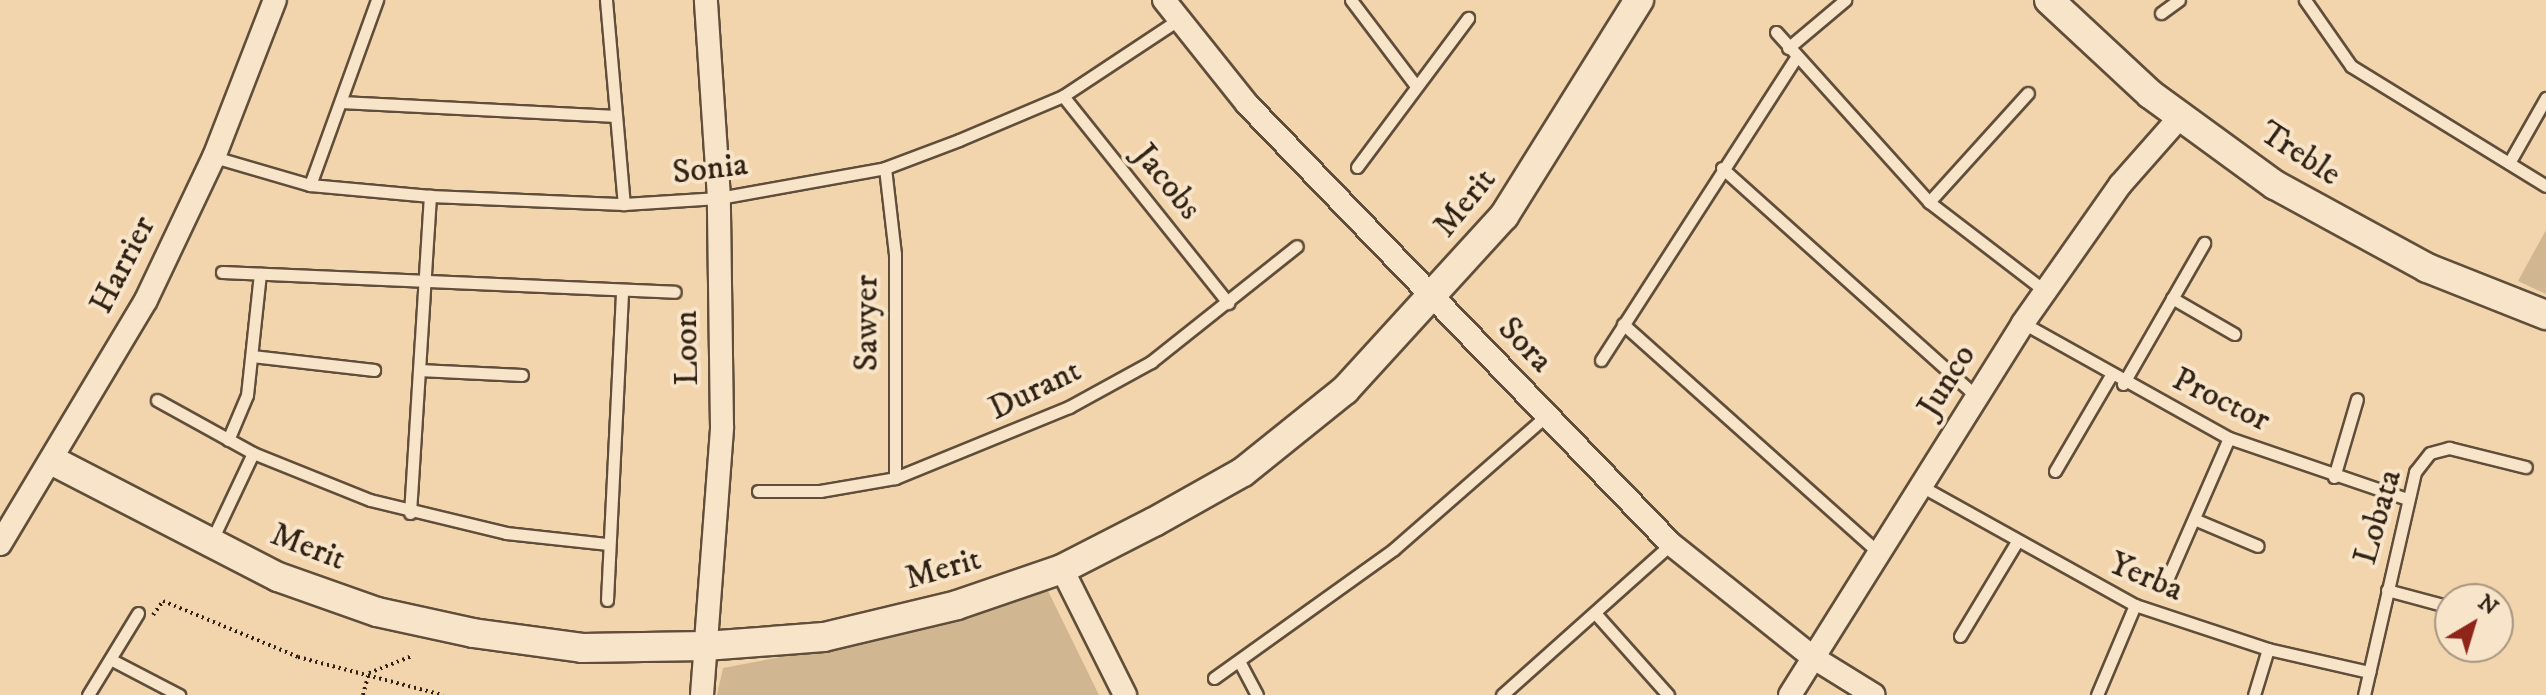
<!DOCTYPE html>
<style>
body{margin:0}
#map{position:relative;width:2546px;height:695px;overflow:hidden;background:#f2d5ac;font-family:"IM FELL DW Pica",serif}
div>[style]{position:absolute}
[style*='--x']{left:calc(var(--x)*1px);top:calc(var(--y)*1px);width:calc(var(--w)*1px);rotate:calc(var(--a)*1deg)}
.green>*{inset:0;background:#d1b692}
.path>*{height:4px;margin-top:-2px;transform-origin:0;background:repeating-linear-gradient(90deg,#2f2114 0 2px,transparent 0 6px)}
.roads{filter:drop-shadow(2px 0 #604e3a) drop-shadow(-2px 0 #604e3a) drop-shadow(0 2px #604e3a) drop-shadow(0 -2px #604e3a)}
.service>*{height:11px;margin:-5.5px;padding:0 5.5px;transform-origin:5.5px;border-radius:5.5px;background:#f7e4c9}
.minor>*{height:22px;margin:-11px;padding:0 11px;transform-origin:11px;border-radius:11px;background:#f7e4c9}
.tertiary>*{height:28px;margin:-14px;padding:0 14px;transform-origin:14px;border-radius:14px;background:#f7e4c9}
span{translate:-50% -50%;white-space:nowrap;text-align:center;line-height:1.15;-webkit-text-stroke:8px #f7e4c9;paint-order:stroke}
.street-label{font-size:34px;color:#2f2114}
.north{position:absolute;left:2434px;top:583px;width:80px;height:80px;box-sizing:border-box;background:#f7e4c9;border:2px solid #a79681;border-radius:50%;rotate:38deg;font-size:22px;font-weight:700;line-height:32px;text-align:center;color:#2f2114}
.north::after{content:'';display:block;margin:auto;width:28px;height:36px;background:#8f2418;clip-path:polygon(50% 0,100% 100%,50% 72%,0 100%)}
</style>
<div id="map">
<div class="green">
<i style="clip-path:polygon(2546px 230px,2546px 294px,2518px 281px)"></i>
<i style="clip-path:polygon(1048px 591px,1099px 695px,717px 695px,723px 668px,908px 633px)"></i>
</div>
<div class="path">
<i style="--x:153;--y:615;--w:17;--a:-54"></i>
<i style="--x:163;--y:601;--w:146;--a:22.5"></i>
<i style="--x:298;--y:657;--w:150;--a:14.7"></i>
<i style="--x:363;--y:695;--w:23;--a:-75"></i>
<i style="--x:369;--y:673;--w:46;--a:-21.6"></i>
</div>
<div class="roads">
<div class="service">
<i style="--x:606;--y:0;--w:205;--a:85"></i>
<i style="--x:1351;--y:0;--w:108;--a:52.9"></i>
<i style="--x:2305;--y:0;--w:80;--a:55.1"></i>
<i style="--x:2351;--y:66;--w:229;--a:31.6"></i>
<i style="--x:2161;--y:13;--w:22;--a:-36"></i>
<i style="--x:1776;--y:32;--w:229;--a:48"></i>
<i style="--x:1929;--y:202;--w:146;--a:37.5"></i>
<i style="--x:1788;--y:48;--w:75;--a:-40.1"></i>
<i style="--x:1063;--y:96;--w:265;--a:51.4"></i>
<i style="--x:341;--y:102;--w:275;--a:2.9"></i>
<i style="--x:214;--y:157;--w:100;--a:16.3"></i>
<i style="--x:310;--y:185;--w:121;--a:5.2"></i>
<i style="--x:430;--y:196;--w:194;--a:2.4"></i>
<i style="--x:624;--y:204;--w:95;--a:-3.6"></i>
<i style="--x:719;--y:198;--w:169;--a:-10.2"></i>
<i style="--x:885;--y:168;--w:79;--a:-20.7"></i>
<i style="--x:959;--y:140;--w:113;--a:-22.9"></i>
<i style="--x:1063;--y:96;--w:138;--a:-33.5"></i>
<i style="--x:2509;--y:163;--w:75;--a:-60.4"></i>
<i style="--x:1357;--y:167;--w:186;--a:-53.3"></i>
<i style="--x:885;--y:168;--w:87;--a:83.4"></i>
<i style="--x:895;--y:254;--w:224;--a:90"></i>
<i style="--x:1722;--y:168;--w:343;--a:41.9"></i>
<i style="--x:310;--y:185;--w:197;--a:-70.1"></i>
<i style="--x:1929;--y:202;--w:147;--a:-47.8"></i>
<i style="--x:222;--y:272;--w:453;--a:2.5"></i>
<i style="--x:2172;--y:298;--w:72;--a:30.1"></i>
<i style="--x:2023;--y:323;--w:236;--a:29.2"></i>
<i style="--x:2229;--y:438;--w:188;--a:18.9"></i>
<i style="--x:1623;--y:324;--w:343;--a:41.8"></i>
<i style="--x:252;--y:356;--w:123;--a:6.5"></i>
<i style="--x:1601;--y:360;--w:358;--a:-57.2"></i>
<i style="--x:419;--y:370;--w:103;--a:2.8"></i>
<i style="--x:2123;--y:384;--w:163;--a:-60.1"></i>
<i style="--x:157;--y:400;--w:110;--a:28.9"></i>
<i style="--x:253;--y:453;--w:126;--a:21.9"></i>
<i style="--x:370;--y:500;--w:140;--a:13.6"></i>
<i style="--x:506;--y:533;--w:103;--a:6.2"></i>
<i style="--x:228;--y:440;--w:49;--a:-67.1"></i>
<i style="--x:247;--y:395;--w:122;--a:-83.9"></i>
<i style="--x:2055;--y:471;--w:109;--a:-59.7"></i>
<i style="--x:2334;--y:477;--w:81;--a:-73.6"></i>
<i style="--x:1921;--y:486;--w:245;--a:29.1"></i>
<i style="--x:2135;--y:605;--w:140;--a:18.3"></i>
<i style="--x:2268;--y:649;--w:104;--a:12.8"></i>
<i style="--x:758;--y:491;--w:62;--a:0"></i>
<i style="--x:820;--y:491;--w:76;--a:-9.8"></i>
<i style="--x:895;--y:478;--w:188;--a:-22.2"></i>
<i style="--x:1069;--y:407;--w:94;--a:-28.8"></i>
<i style="--x:1151;--y:362;--w:186;--a:-38.5"></i>
<i style="--x:410;--y:513;--w:318;--a:-86.4"></i>
<i style="--x:2194;--y:519;--w:69;--a:22.9"></i>
<i style="--x:211;--y:542;--w:98;--a:-64.7"></i>
<i style="--x:2166;--y:582;--w:157;--a:-66.4"></i>
<i style="--x:2387;--y:590;--w:65;--a:15.1"></i>
<i style="--x:607;--y:600;--w:310;--a:-87.2"></i>
<i style="--x:1595;--y:613;--w:110;--a:48.3"></i>
<i style="--x:1960;--y:636;--w:109;--a:-58.9"></i>
<i style="--x:112;--y:660;--w:76;--a:27.6"></i>
<i style="--x:1239;--y:661;--w:38;--a:62"></i>
<i style="--x:1214;--y:678;--w:221;--a:-35.6"></i>
<i style="--x:1394;--y:549;--w:202;--a:-41.2"></i>
<i style="--x:88;--y:695;--w:96;--a:-58.6"></i>
<i style="--x:1502;--y:695;--w:227;--a:-41.8"></i>
<i style="--x:2097;--y:695;--w:98;--a:-67.1"></i>
<i style="--x:2254;--y:695;--w:48;--a:-73.1"></i>
<i style="--x:2364;--y:695;--w:229;--a:-77.1"></i>
<i style="--x:2415;--y:472;--w:24;--a:-52"></i>
<i style="--x:2430;--y:453;--w:20;--a:-15"></i>
<i style="--x:2449;--y:448;--w:79;--a:13.9"></i>
</div>
<div class="minor">
<i style="--x:1164;--y:0;--w:133;--a:51.4"></i>
<i style="--x:1247;--y:104;--w:611;--a:46.06"></i>
<i style="--x:1671;--y:544;--w:183;--a:38.6"></i>
<i style="--x:1814;--y:658;--w:70;--a:31.7"></i>
<i style="--x:0;--y:544;--w:284;--a:-59.1"></i>
<i style="--x:146;--y:300;--w:158;--a:-64.6"></i>
<i style="--x:214;--y:157;--w:168;--a:-68.8"></i>
<i style="--x:1062;--y:569;--w:141;--a:63.4"></i>
<i style="--x:702;--y:695;--w:269;--a:-85.7"></i>
<i style="--x:722;--y:427;--w:229;--a:-90.8"></i>
<i style="--x:719;--y:198;--w:198;--a:-93.8"></i>
<i style="--x:1790;--y:695;--w:439;--a:-57.9"></i>
<i style="--x:2023;--y:323;--w:169;--a:-54.9"></i>
<i style="--x:2120;--y:185;--w:91;--a:-48.6"></i>
</div>
<div class="tertiary">
<i style="--x:2049;--y:0;--w:138;--a:42.9"></i>
<i style="--x:2150;--y:94;--w:155;--a:36.1"></i>
<i style="--x:2275;--y:185;--w:173;--a:28.6"></i>
<i style="--x:2427;--y:268;--w:128;--a:21.6"></i>
<i style="--x:55;--y:462;--w:251;--a:27.3"></i>
<i style="--x:278;--y:577;--w:105;--a:19.5"></i>
<i style="--x:377;--y:612;--w:98;--a:12.3"></i>
<i style="--x:473;--y:633;--w:110;--a:7.8"></i>
<i style="--x:582;--y:648;--w:123;--a:-0.9"></i>
<i style="--x:705;--y:646;--w:119;--a:-4.3"></i>
<i style="--x:824;--y:637;--w:137;--a:-13.5"></i>
<i style="--x:957;--y:605;--w:111;--a:-18.9"></i>
<i style="--x:1062;--y:569;--w:103;--a:-27.1"></i>
<i style="--x:1154;--y:522;--w:102;--a:-29.3"></i>
<i style="--x:1243;--y:472;--w:131;--a:-38.8"></i>
<i style="--x:1345;--y:390;--w:236;--a:-47.6"></i>
<i style="--x:1504;--y:216;--w:255;--a:-58"></i>
</div>
</div>
<div class="street-label">
<span style="left:2300px;top:154px;rotate:33deg">Treble</span>
<span style="left:710px;top:169px;rotate:-7deg">Sonia</span>
<span style="left:1167px;top:182px;rotate:51deg">Jacobs</span>
<span style="left:1465px;top:203px;rotate:-51deg">Merit</span>
<span style="left:123px;top:265px;rotate:-63deg">Harrier</span>
<span style="left:867px;top:323px;rotate:-90deg">Sawyer</span>
<span style="left:1525px;top:345px;rotate:46deg">Sora</span>
<span style="left:687px;top:348px;rotate:-91deg">Loon</span>
<span style="left:1947px;top:381px;rotate:-58deg">Junco</span>
<span style="left:1035px;top:390px;rotate:-26deg">Durant</span>
<span style="left:2221px;top:400px;rotate:26deg">Proctor</span>
<span style="left:2378px;top:517px;rotate:-74deg">Lobata</span>
<span style="left:308px;top:547px;rotate:21deg">Merit</span>
<span style="left:943px;top:569px;rotate:-16deg">Merit</span>
<span style="left:2146px;top:577px;rotate:23deg">Yerba</span>
</div>
<div class="north">N</div>
</div>
